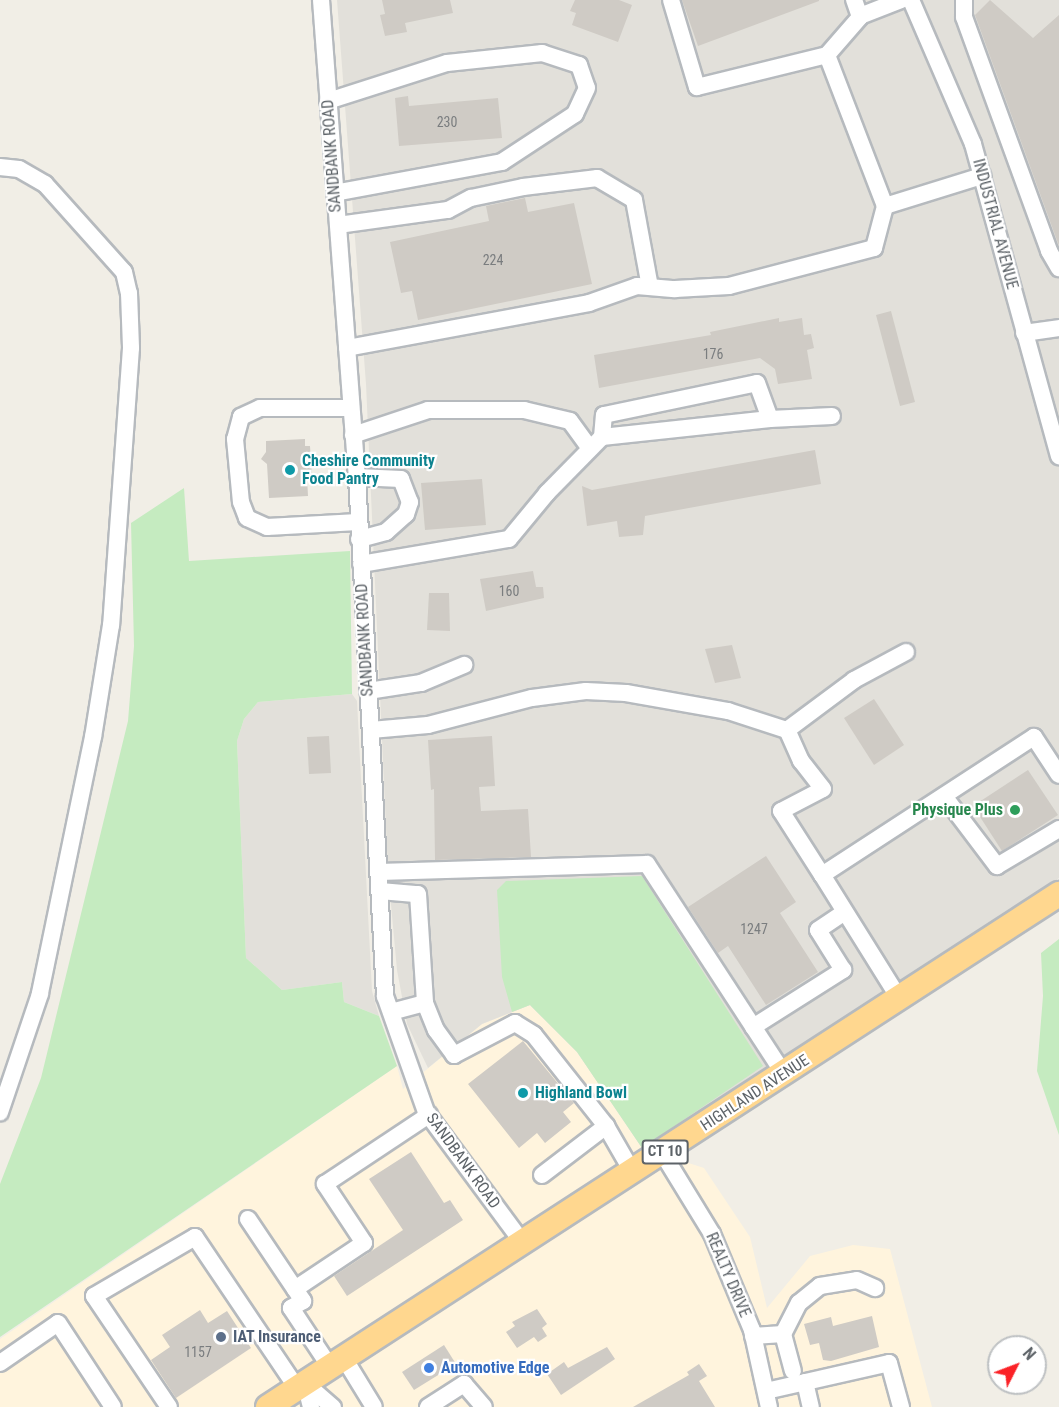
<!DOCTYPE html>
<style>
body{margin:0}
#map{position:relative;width:1059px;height:1407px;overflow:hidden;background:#f1eee6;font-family:"Roboto Condensed",sans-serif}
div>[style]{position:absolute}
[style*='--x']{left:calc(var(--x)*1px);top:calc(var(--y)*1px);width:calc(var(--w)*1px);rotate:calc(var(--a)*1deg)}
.commercial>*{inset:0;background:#fff4dd}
.industrial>*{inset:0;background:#e2e0da}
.green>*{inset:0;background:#c5ebc0}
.building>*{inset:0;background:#cfcbc5}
.roads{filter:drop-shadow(2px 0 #b6babe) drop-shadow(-2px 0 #b6babe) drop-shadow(0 2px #b6babe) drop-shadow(0 -2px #b6babe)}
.minor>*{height:16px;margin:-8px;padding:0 8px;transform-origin:8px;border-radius:8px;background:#fff}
.highway>*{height:24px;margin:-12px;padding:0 12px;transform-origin:12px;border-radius:12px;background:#ffd78f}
.dots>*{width:16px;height:16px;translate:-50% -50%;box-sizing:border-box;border:3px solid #fff;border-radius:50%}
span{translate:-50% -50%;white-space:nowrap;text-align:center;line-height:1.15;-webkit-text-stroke:4.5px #fff;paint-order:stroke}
.number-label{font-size:14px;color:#7a7d7f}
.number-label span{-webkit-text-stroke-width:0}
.shield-label span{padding:2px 4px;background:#fff;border:2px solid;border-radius:4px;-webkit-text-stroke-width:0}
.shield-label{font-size:15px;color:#5d6368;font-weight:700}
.street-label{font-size:16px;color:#5d6368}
.culture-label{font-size:16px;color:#0d838f;font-weight:700}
.left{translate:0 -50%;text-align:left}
.leisure-label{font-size:16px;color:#27864d;font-weight:700}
.right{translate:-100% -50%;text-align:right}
.service-label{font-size:16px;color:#4e5e75;font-weight:700}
.shop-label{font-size:16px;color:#366cbe;font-weight:700}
.north{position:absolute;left:987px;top:1335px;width:60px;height:60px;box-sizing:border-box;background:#fff;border:2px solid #bec1c3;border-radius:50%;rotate:48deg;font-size:16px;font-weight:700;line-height:24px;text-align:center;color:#5d6368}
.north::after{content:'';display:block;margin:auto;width:21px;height:27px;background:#fb2227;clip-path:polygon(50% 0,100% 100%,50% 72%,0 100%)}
</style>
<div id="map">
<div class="commercial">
<i style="clip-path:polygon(530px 1005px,577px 1052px,642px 1148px,704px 1168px,750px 1237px,767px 1308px,810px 1256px,853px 1245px,890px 1249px,932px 1407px,0 1407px,0 1339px,397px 1066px,403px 1089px,482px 1024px)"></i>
</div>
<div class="industrial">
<i style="clip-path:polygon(337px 0,1059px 0,1059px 878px,642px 1148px,577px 1052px,530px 1005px,482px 1024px,428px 1068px,407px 1024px,397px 970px,388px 872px,366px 384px)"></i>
<i style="clip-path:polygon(352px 694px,357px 701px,372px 991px,379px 1016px,344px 1002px,342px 982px,282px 990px,246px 958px,237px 741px,244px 719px,258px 702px)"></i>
</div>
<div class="green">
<i style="clip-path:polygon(184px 488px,189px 561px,350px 551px,352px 694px,258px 702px,244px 719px,237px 741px,246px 958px,282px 990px,342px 982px,344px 1002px,379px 1016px,397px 1066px,0 1337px,0 1184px,41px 1078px,128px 721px,134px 646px,131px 523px)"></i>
<i style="clip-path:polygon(642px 876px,763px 1066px,642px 1148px,577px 1052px,530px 1005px,512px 1012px,502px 977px,497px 890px,506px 881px)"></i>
<i style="clip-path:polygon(1059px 939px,1059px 1135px,1037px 1071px,1043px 996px,1041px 953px)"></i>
</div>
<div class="building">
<i style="clip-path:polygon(382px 0,450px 0,453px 13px,405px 23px,407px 32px,385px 36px,380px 15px,385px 14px)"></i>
<i style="clip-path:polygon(575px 0,619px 0,632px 5px,618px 42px,572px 25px,576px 13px,570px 11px)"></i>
<i style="clip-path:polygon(682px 0,819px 0,819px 1px,698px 46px)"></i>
<i style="clip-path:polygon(990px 0,1033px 38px,1059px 15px,1059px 246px,975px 15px)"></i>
<i style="clip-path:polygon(408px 96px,409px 106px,498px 98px,502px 138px,399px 146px,395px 98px)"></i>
<i style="clip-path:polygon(525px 198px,528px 212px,574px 203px,592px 284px,418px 320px,412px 291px,401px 293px,390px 242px,489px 221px,486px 206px)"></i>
<i style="clip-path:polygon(891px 311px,915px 402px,900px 406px,876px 315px)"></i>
<i style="clip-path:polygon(779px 318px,779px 322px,802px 318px,804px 335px,811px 334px,814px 348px,807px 350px,812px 379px,778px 384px,775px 369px,760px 358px,599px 388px,594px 355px,711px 335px,710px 332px)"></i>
<i style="clip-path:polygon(305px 439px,305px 446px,310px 446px,312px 476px,307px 477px,308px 496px,269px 498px,267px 464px,261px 459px,266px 452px,266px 441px)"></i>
<i style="clip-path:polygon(815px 450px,821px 484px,645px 516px,643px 535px,619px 537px,617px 521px,587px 526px,582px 486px,592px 490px)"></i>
<i style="clip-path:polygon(482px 479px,486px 525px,425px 530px,421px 483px)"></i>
<i style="clip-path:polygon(533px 571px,536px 587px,543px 587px,544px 598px,486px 611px,480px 579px)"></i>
<i style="clip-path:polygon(429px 593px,449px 593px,450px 631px,427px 630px)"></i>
<i style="clip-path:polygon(732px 645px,741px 678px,715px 683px,705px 649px)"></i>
<i style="clip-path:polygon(874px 699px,904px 745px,874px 765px,844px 718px)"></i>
<i style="clip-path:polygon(329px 736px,331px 773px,309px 774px,307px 737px)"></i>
<i style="clip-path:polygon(492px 736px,495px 786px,479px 787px,481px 811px,528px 809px,531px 857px,435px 860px,434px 789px,431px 790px,428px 740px)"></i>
<i style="clip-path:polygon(1028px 770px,1058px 815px,1002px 851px,973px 806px)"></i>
<i style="clip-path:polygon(766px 856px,796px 902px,780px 913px,818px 972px,766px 1005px,728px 946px,718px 953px,688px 907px)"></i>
<i style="clip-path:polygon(523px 1041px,574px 1103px,563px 1112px,571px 1122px,545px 1143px,537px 1133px,519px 1148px,468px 1084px)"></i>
<i style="clip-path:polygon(411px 1152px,444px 1203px,450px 1200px,463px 1220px,347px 1296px,334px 1276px,403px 1230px,369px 1179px)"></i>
<i style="clip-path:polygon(537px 1309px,547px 1324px,542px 1328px,547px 1336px,538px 1342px,534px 1337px,517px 1348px,506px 1332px,515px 1326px,512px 1322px)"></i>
<i style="clip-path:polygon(200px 1310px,208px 1323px,227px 1311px,251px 1348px,176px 1398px,151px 1360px,170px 1347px,162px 1335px)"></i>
<i style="clip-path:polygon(872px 1316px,879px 1347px,831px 1361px,823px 1360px,819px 1343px,810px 1345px,804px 1324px,831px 1317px,833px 1326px)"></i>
<i style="clip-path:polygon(444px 1345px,456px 1364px,414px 1390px,402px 1372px)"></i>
<i style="clip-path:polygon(607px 1347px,615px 1359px,561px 1395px,547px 1374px,564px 1362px,568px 1368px)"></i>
<i style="clip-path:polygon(699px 1364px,707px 1376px,699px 1381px,715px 1407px,633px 1407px,689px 1375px,687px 1372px)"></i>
</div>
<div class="roads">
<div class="minor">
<i style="--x:321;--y:0;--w:478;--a:85.7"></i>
<i style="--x:357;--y:477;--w:520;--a:86.91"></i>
<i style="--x:385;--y:996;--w:123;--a:70.5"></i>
<i style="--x:426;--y:1112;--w:163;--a:53.5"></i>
<i style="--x:671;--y:0;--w:91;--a:73.4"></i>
<i style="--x:697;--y:87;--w:134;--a:-13.8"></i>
<i style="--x:911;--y:0;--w:157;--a:66.7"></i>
<i style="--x:973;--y:144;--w:324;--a:74.6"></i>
<i style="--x:964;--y:0;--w:17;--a:90"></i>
<i style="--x:964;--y:17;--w:249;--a:70"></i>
<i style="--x:1049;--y:251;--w:20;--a:60"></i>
<i style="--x:860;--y:16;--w:44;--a:-21.3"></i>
<i style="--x:328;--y:101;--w:125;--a:-17.7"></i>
<i style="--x:447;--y:63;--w:96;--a:-6"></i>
<i style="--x:542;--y:53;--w:39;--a:18"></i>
<i style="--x:579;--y:65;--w:24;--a:71"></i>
<i style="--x:587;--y:88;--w:29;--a:115"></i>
<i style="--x:575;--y:114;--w:87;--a:146.7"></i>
<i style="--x:502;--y:162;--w:170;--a:169.5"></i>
<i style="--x:0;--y:167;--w:19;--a:6"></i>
<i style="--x:19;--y:169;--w:30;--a:30"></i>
<i style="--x:45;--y:184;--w:118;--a:48.1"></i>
<i style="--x:124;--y:272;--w:22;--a:77"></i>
<i style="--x:129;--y:293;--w:55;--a:87.9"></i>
<i style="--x:131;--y:348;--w:278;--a:94.1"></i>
<i style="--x:111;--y:625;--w:113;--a:99.1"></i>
<i style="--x:93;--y:737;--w:262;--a:101.7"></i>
<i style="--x:40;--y:994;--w:125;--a:108.7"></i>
<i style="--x:885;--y:206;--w:102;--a:-17.2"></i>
<i style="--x:338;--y:225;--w:111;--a:-7.8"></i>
<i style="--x:448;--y:210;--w:26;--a:-28"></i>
<i style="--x:471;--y:198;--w:53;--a:-11.9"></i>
<i style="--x:523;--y:187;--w:75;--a:-6.9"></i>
<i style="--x:597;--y:178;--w:43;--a:30.7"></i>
<i style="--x:634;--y:200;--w:88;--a:79.6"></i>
<i style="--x:1024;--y:333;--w:35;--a:-8"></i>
<i style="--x:347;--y:348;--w:246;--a:-10.5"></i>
<i style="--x:589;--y:303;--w:51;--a:-19.5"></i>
<i style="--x:637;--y:286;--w:38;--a:5"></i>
<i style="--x:675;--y:289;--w:54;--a:-3.2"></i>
<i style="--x:729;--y:286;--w:150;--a:-14.7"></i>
<i style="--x:874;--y:248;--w:43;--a:-75.3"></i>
<i style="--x:885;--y:206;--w:162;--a:-111"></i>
<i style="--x:827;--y:55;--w:50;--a:-49"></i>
<i style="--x:860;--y:17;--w:18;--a:-109"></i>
<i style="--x:351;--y:408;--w:91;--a:180"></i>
<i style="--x:260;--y:408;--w:21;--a:155"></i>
<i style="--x:241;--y:417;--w:23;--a:105"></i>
<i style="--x:235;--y:439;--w:63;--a:84.6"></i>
<i style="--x:241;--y:502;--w:17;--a:69"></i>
<i style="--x:247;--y:518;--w:22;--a:24"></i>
<i style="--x:267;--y:527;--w:91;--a:-3.1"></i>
<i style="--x:353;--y:435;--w:79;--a:-18.4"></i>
<i style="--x:428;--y:410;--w:96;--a:0"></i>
<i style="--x:524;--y:410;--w:47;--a:13.4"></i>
<i style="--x:570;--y:421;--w:34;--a:54"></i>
<i style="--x:602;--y:437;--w:22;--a:-85"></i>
<i style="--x:604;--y:415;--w:156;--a:-11.8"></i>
<i style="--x:757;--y:383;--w:38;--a:70"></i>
<i style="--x:357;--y:477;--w:44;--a:2.6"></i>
<i style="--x:401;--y:479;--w:25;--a:69"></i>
<i style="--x:410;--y:502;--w:13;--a:108"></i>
<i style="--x:406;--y:514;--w:27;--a:138"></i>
<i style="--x:386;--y:532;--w:28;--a:165"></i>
<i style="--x:361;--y:564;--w:150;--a:-9.6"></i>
<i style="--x:509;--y:539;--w:60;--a:-50.4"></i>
<i style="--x:547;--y:493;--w:78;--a:-45.5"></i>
<i style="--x:602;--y:437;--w:169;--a:-6.1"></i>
<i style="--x:770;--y:419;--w:62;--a:-2.8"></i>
<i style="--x:368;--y:691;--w:54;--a:-8.6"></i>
<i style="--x:421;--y:683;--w:47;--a:-22.7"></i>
<i style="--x:371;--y:730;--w:57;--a:-5"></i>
<i style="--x:428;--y:725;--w:107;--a:-14.6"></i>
<i style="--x:532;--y:698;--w:54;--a:-7.4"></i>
<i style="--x:586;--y:691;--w:40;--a:2.9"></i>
<i style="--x:626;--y:693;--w:104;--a:10"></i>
<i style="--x:728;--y:711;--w:62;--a:17.9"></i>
<i style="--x:944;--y:796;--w:88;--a:52.9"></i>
<i style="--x:997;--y:866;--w:72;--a:-30.8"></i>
<i style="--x:379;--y:872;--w:268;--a:-1.7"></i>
<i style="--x:647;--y:864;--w:251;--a:56.9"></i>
<i style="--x:822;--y:875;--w:76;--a:-122.6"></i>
<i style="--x:781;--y:811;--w:47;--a:-27.6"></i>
<i style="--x:823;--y:789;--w:36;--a:-128"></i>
<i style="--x:801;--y:761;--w:34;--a:-114"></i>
<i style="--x:787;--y:730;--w:84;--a:-36.7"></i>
<i style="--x:854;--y:680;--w:59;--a:-28.3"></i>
<i style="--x:380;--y:891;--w:38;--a:5"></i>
<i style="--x:418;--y:894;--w:109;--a:86.3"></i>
<i style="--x:425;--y:1003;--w:29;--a:68"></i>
<i style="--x:436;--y:1030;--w:31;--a:54"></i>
<i style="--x:454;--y:1055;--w:69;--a:-27.7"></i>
<i style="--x:515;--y:1023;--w:22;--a:32"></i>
<i style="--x:534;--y:1035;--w:116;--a:51.6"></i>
<i style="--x:606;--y:1126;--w:54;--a:60.1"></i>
<i style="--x:899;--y:998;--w:145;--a:-122"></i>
<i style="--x:822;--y:875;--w:253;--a:-33.1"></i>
<i style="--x:1034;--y:737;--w:45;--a:56.7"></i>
<i style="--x:391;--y:1012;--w:35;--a:-15"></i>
<i style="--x:753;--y:1027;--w:107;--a:-32.3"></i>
<i style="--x:843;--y:970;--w:47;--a:-122"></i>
<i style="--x:818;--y:930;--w:32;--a:-34"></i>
<i style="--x:663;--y:1154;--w:94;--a:58.5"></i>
<i style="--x:712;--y:1234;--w:104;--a:67.4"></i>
<i style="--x:752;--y:1330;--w:79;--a:77.6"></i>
<i style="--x:542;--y:1175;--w:81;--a:-37.4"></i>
<i style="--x:248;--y:1219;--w:99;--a:56.1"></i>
<i style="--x:303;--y:1301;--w:14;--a:150"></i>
<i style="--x:291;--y:1308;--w:71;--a:56.5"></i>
<i style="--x:295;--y:1289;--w:83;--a:-33.7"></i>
<i style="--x:364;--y:1243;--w:71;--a:-123.5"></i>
<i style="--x:325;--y:1184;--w:125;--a:-33.6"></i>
<i style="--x:783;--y:1334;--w:38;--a:75"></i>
<i style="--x:753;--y:1336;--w:30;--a:-4"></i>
<i style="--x:783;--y:1334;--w:35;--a:-63"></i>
<i style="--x:799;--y:1303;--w:27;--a:-39"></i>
<i style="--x:820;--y:1286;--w:37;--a:-9"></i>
<i style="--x:857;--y:1280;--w:20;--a:24"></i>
<i style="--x:344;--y:1358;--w:57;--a:58.5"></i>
<i style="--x:0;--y:1363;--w:70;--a:-34.6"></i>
<i style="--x:58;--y:1323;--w:100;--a:56.8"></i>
<i style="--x:805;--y:1382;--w:26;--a:77"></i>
<i style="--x:305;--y:1383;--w:37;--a:41"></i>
<i style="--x:305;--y:1383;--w:25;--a:76"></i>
<i style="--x:766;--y:1391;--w:126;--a:-12.8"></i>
<i style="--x:889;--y:1363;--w:46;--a:74.7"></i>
<i style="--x:169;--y:1407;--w:134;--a:-124"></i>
<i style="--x:94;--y:1296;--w:117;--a:-30.3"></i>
<i style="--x:195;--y:1237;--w:182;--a:56"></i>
<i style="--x:428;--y:1407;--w:43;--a:-32.6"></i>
<i style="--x:464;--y:1384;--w:30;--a:49"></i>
</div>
<div class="highway">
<i style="--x:268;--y:1407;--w:943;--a:-32.97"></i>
</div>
</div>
<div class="dots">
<i style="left:290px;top:470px;background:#0f9aa8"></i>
<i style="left:1015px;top:810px;background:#2e9e5b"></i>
<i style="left:523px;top:1093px;background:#0f9aa8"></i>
<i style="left:221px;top:1337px;background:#5c6f8a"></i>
<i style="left:429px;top:1368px;background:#3f7fe0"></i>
</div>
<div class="number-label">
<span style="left:447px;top:122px">230</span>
<span style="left:493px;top:260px">224</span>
<span style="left:713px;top:354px">176</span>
<span style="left:509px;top:591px">160</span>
<span style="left:754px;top:929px">1247</span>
<span style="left:198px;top:1352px">1157</span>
</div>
<div class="shield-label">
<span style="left:665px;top:1152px">CT 10</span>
</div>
<div class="street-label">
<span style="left:332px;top:156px;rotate:-94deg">SANDBANK ROAD</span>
<span style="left:995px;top:224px;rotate:75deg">INDUSTRIAL AVENUE</span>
<span style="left:365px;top:640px;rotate:-93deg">SANDBANK ROAD</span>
<span style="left:755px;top:1093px;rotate:-33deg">HIGHLAND AVENUE</span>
<span style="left:463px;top:1161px;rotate:54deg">SANDBANK ROAD</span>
<span style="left:728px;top:1275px;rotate:67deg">REALTY DRIVE</span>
</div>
<div class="culture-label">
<span class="left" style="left:302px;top:470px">Cheshire Community<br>Food Pantry</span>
<span class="left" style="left:535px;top:1093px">Highland Bowl</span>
</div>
<div class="leisure-label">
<span class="right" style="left:1003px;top:810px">Physique Plus</span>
</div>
<div class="service-label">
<span class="left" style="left:233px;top:1337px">IAT Insurance</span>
</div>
<div class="shop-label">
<span class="left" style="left:441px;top:1368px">Automotive Edge</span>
</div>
<div class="north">N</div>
</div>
